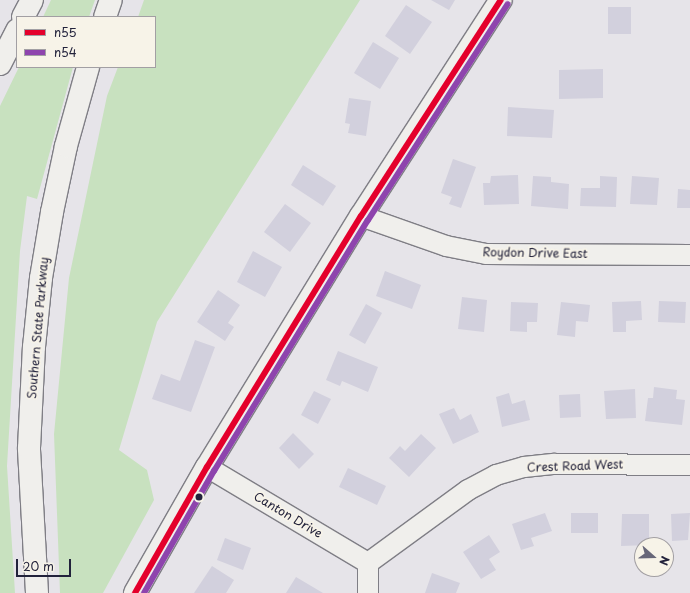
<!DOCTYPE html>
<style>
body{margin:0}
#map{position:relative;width:690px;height:593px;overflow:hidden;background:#e6e4e9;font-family:"Playpen Sans",sans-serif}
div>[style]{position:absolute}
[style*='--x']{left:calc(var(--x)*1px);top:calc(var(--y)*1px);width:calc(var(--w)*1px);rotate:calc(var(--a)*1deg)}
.green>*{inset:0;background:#c8e1bf}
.building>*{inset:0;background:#d2d0dd}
.roads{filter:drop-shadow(1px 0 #7f7e85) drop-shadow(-1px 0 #7f7e85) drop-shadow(0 1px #7f7e85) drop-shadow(0 -1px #7f7e85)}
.minor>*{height:20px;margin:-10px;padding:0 10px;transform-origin:10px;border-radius:10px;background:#f0efec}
.major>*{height:22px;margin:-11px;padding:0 11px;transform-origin:11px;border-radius:11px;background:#f0efec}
.highway>*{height:22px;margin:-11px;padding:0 11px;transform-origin:11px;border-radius:11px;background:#f0efec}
.bus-1>*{height:6px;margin:-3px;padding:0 3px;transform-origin:3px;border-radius:3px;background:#e4002b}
.bus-2>*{height:6px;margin:-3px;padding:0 3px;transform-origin:3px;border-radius:3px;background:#8e44ad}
.dots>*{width:11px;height:11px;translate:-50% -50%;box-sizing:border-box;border:2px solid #f7f3e8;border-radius:50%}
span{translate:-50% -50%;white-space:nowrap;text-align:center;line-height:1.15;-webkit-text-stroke:3.5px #f7f3e8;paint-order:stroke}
.street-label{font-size:12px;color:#22223b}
.legend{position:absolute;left:16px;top:16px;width:140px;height:52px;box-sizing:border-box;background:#f7f3e8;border:1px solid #a29fa3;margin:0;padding:5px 7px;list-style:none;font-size:12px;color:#22223b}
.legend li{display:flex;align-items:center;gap:8px;height:20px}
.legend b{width:20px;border:1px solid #a29fa3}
.north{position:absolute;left:634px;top:537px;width:40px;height:40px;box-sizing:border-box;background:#f7f3e8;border:1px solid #a29fa3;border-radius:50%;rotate:110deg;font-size:11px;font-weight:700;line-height:16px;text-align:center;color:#22223b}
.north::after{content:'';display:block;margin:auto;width:14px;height:18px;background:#676678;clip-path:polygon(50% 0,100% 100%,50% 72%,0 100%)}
.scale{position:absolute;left:16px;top:559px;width:55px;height:18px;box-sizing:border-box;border:2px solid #22223b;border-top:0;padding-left:5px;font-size:12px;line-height:14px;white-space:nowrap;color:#22223b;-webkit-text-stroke:3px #f7f3e8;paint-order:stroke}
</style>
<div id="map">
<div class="green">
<i style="clip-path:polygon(51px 0,95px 0,89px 17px,43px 17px)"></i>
<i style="clip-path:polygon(144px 0,360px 0,157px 322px,119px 450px,147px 470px,154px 500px,103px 593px,60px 593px,54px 434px,69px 278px,107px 96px,118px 67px,155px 67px,155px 17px,138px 17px)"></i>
<i style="clip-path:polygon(19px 67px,73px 67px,37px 199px,27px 196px,20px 251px,7px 466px,15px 593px,0 593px,0 106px)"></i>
</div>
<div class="building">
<i style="clip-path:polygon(431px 0,455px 0,449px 10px)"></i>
<i style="clip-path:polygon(406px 5px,432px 22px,410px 54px,385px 36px)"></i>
<i style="clip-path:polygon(608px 7px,631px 7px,631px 34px,608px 34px)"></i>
<i style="clip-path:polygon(373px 42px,399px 58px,380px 89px,354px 73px)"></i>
<i style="clip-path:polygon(603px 69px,603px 98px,559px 99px,559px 70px)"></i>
<i style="clip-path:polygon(349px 98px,371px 101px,366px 136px,348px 133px,350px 124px,345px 123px)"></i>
<i style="clip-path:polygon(508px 107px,554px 110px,552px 138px,507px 136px)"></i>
<i style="clip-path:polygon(453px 159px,476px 167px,461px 208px,449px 204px,452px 197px,441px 193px)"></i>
<i style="clip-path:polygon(303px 165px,336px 186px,323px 206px,291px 185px)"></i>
<i style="clip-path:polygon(518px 175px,519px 204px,484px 205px,483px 183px,490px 183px,491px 176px)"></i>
<i style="clip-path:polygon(533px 176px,551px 177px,551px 182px,569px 184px,568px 209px,531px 206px)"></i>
<i style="clip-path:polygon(600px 176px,617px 177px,616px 207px,580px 206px,581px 188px,600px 188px)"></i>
<i style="clip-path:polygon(632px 176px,659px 178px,657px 205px,630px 204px)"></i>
<i style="clip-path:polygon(678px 189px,690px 190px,690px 208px,677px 208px)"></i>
<i style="clip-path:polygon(285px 204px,311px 223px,290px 252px,264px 232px)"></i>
<i style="clip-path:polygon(253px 251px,282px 267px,265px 297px,237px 282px)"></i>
<i style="clip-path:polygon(385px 271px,421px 285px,412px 309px,376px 296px)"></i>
<i style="clip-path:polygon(218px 290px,240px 305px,228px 323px,234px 327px,225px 341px,197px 322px)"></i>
<i style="clip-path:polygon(462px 297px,487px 300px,484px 332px,458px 329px)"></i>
<i style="clip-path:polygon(641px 301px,642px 320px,626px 321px,626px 332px,613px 332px,612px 302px)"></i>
<i style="clip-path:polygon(659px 301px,686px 302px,685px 323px,658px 322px)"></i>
<i style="clip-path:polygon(511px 302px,538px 303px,537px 322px,527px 322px,527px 332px,510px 331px)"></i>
<i style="clip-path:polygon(561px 302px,590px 305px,588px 322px,576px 321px,575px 337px,557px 335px)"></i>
<i style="clip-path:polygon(366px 304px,382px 313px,365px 344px,349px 335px)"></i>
<i style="clip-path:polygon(195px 340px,215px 347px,191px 412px,152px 399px,161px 374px,180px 381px)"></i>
<i style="clip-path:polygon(338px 351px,378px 367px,368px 392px,342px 381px,340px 386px,326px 380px)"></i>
<i style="clip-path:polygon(654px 387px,677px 390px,676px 399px,685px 400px,682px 425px,645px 421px,648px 398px,653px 398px)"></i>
<i style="clip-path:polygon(635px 389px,636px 418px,606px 419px,604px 391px)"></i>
<i style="clip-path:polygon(314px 391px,331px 399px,318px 424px,301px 415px)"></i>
<i style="clip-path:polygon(509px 393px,512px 404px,525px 400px,530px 420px,502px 427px,496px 397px)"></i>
<i style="clip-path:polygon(580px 394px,581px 417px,560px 418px,559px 395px)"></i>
<i style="clip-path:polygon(454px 408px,460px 420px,471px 414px,479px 432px,453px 444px,439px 414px)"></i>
<i style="clip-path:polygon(293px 433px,314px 454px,299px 469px,279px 448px)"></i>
<i style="clip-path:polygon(421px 434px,436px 448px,409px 477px,389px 458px,400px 446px,405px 451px)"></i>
<i style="clip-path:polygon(348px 468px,386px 486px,377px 505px,339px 487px)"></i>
<i style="clip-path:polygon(545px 513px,552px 531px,531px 538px,534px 546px,521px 550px,512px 524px)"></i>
<i style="clip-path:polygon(571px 513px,598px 513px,598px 533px,571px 533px)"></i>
<i style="clip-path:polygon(690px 513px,688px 540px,672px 541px,671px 514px)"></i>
<i style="clip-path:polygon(622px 514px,649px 514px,649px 545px,621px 546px)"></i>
<i style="clip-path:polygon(489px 535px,500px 552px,489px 559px,496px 570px,481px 579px,463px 552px)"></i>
<i style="clip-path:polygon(225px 538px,251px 548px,243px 570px,217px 560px)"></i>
<i style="clip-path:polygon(212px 566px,234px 580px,226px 593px,194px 593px)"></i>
<i style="clip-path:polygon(432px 573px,460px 583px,456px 593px,425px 593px)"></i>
<i style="clip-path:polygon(296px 577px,323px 593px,286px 593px)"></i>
</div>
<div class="roads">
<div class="minor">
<i style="--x:361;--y:216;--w:90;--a:19.4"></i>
<i style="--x:446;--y:246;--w:41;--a:11.3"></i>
<i style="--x:486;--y:254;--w:204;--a:0.3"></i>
<i style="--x:207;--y:467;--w:187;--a:30.8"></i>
<i style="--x:368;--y:563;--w:124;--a:-36.1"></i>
<i style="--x:468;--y:490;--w:32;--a:-28"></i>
<i style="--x:496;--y:475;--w:29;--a:-16"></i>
<i style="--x:524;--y:467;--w:31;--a:-6"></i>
<i style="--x:555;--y:464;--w:135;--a:0.4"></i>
<i style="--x:368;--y:593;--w:30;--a:-90"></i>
</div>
<div class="major">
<i style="--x:135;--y:593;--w:145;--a:-60.3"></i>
<i style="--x:207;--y:467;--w:294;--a:-58.5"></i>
<i style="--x:361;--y:216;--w:257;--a:-57.1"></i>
</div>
<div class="highway">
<i style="--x:23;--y:17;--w:19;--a:-62"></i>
<i style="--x:105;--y:17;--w:18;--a:-71"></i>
<i style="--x:0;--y:64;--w:38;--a:-63"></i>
<i style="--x:37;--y:593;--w:145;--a:-93.2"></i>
<i style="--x:29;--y:448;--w:101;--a:-87.2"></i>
<i style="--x:34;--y:347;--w:69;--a:-84.2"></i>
<i style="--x:41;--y:278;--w:67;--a:-80.5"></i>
<i style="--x:52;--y:212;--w:67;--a:-78"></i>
<i style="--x:66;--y:146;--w:82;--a:-74.4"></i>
</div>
</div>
<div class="bus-1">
<i style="--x:135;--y:593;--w:145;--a:-60.3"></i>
<i style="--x:207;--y:467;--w:294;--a:-58.5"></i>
<i style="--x:361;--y:216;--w:257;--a:-57.1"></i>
</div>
<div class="bus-2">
<i style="--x:144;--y:593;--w:141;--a:-60.2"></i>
<i style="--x:214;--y:471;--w:294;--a:-58.5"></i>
<i style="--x:368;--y:220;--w:257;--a:-57.1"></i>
</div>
<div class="dots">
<i style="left:199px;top:497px;background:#22223b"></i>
</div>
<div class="street-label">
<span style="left:535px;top:253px;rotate:1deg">Roydon Drive East</span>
<span style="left:38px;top:328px;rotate:-85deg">Southern State Parkway</span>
<span style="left:575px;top:466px;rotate:-2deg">Crest Road West</span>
<span style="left:288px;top:515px;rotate:31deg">Canton Drive</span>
</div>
<ul class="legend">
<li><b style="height:5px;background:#e4002b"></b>n55</li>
<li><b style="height:5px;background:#8e44ad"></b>n54</li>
</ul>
<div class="north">N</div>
<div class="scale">20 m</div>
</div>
